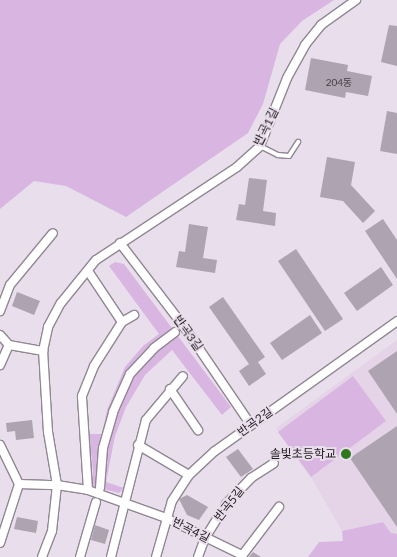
<!DOCTYPE html>
<meta charset="utf-8">
<style>
body{margin:0}
#map{position:relative;width:397px;height:557px;overflow:hidden;background:#e9deeb;font-family:Lato,"Noto Sans KR",sans-serif}
div>[style]{position:absolute}
[style*='--x']{left:calc(var(--x)*1px);top:calc(var(--y)*1px);width:calc(var(--w)*1px);rotate:calc(var(--a)*1deg)}
.built>*{inset:0;background:#e5d4e8}
.green>*{inset:0;background:#d9b6e1}
.building>*{inset:0;background:#aea3b0}
.roads{filter:drop-shadow(1px 0 #918793) drop-shadow(-1px 0 #918793) drop-shadow(0 1px #918793) drop-shadow(0 -1px #918793)}
.lane>*{height:4px;margin:-2px;padding:0 2px;transform-origin:2px;border-radius:2px;background:#fff}
.street>*{height:8px;margin:-4px;padding:0 4px;transform-origin:4px;border-radius:4px;background:#fff}
.dots>*{width:14px;height:14px;translate:-50% -50%;box-sizing:border-box;border:2px solid #e9deeb;border-radius:50%}
span{translate:-50% -50%;white-space:nowrap;text-align:center;line-height:1.15;-webkit-text-stroke:4px #e9deeb;paint-order:stroke}
.number-label{font-size:10px;color:#443e45}
.number-label span{-webkit-text-stroke-width:0}
.street-label{font-size:12px;color:#201c21}
.poi-label{font-size:12px;color:#201c21}
.right{translate:-100% -50%;text-align:right}
</style>
<div id="map">
<div class="built">
<i style="clip-path:polygon(397px 340px,397px 534px,391px 533px,383px 522px,342px 531px,311px 477px,276px 428px)"></i>
</div>
<div class="green">
<i style="clip-path:polygon(0 0,334px 0,302px 21px,280px 44px,263px 104px,248px 133px,126px 217px,66px 186px,34px 181px,0 209px)"></i>
<i style="clip-path:polygon(115px 262px,124px 264px,231px 407px,222px 415px,172px 350px,145px 375px,126px 407px,115px 436px,106px 482px,124px 488px,119px 493px,91px 486px,93px 470px,89px 434px,102px 434px,107px 410px,125px 367px,143px 346px,159px 334px,109px 266px)"></i>
<i style="clip-path:polygon(353px 376px,386px 421px,311px 477px,278px 432px)"></i>
<i style="clip-path:polygon(383px 522px,391px 533px,397px 534px,397px 557px,308px 557px,319px 542px,343px 541px,342px 531px)"></i>
</div>
<div class="building">
<i style="clip-path:polygon(389px 25px,397px 26px,397px 66px,381px 62px)"></i>
<i style="clip-path:polygon(311px 58px,348px 65px,347px 71px,372px 76px,368px 96px,346px 92px,345px 98px,305px 90px)"></i>
<i style="clip-path:polygon(387px 111px,397px 113px,397px 154px,380px 151px)"></i>
<i style="clip-path:polygon(327px 157px,355px 162px,351px 185px,375px 211px,363px 223px,343px 201px,320px 197px)"></i>
<i style="clip-path:polygon(249px 178px,267px 180px,263px 211px,276px 213px,275px 226px,236px 220px,239px 204px,245px 205px)"></i>
<i style="clip-path:polygon(383px 219px,397px 240px,397px 279px,365px 231px)"></i>
<i style="clip-path:polygon(189px 224px,208px 227px,203px 258px,217px 260px,215px 273px,176px 267px,179px 251px,185px 252px)"></i>
<i style="clip-path:polygon(296px 249px,343px 319px,325px 331px,278px 261px)"></i>
<i style="clip-path:polygon(381px 267px,393px 285px,357px 311px,344px 293px)"></i>
<i style="clip-path:polygon(17px 292px,40px 301px,34px 315px,12px 306px)"></i>
<i style="clip-path:polygon(223px 297px,265px 357px,258px 362px,266px 374px,249px 386px,239px 371px,249px 364px,209px 307px)"></i>
<i style="clip-path:polygon(310px 315px,322px 333px,282px 360px,270px 343px)"></i>
<i style="clip-path:polygon(397px 351px,397px 414px,368px 371px)"></i>
<i style="clip-path:polygon(32px 420px,34px 438px,16px 440px,15px 431px,7px 432px,6px 423px)"></i>
<i style="clip-path:polygon(397px 426px,397px 527px,350px 458px)"></i>
<i style="clip-path:polygon(238px 449px,253px 469px,241px 477px,226px 457px)"></i>
<i style="clip-path:polygon(187px 495px,208px 507px,199px 520px,187px 515px,179px 499px)"></i>
<i style="clip-path:polygon(17px 517px,38px 521px,36px 533px,14px 529px)"></i>
<i style="clip-path:polygon(95px 525px,109px 530px,105px 544px,91px 540px)"></i>
<i style="clip-path:polygon(253px 552px,261px 557px,249px 557px)"></i>
</div>
<div class="roads">
<div class="lane">
<i style="--x:260;--y:146;--w:20;--a:27"></i>
<i style="--x:278;--y:155;--w:11;--a:5"></i>
<i style="--x:289;--y:156;--w:17;--a:-57"></i>
</div>
<div class="street">
<i style="--x:120;--y:243;--w:107;--a:52.6"></i>
<i style="--x:185;--y:328;--w:117;--a:55.8"></i>
<i style="--x:88;--y:271;--w:61;--a:56.3"></i>
<i style="--x:0;--y:311;--w:28;--a:-69"></i>
<i style="--x:10;--y:285;--w:67;--a:-50.4"></i>
<i style="--x:0;--y:335;--w:13;--a:48"></i>
<i style="--x:9;--y:345;--w:35;--a:10"></i>
<i style="--x:0;--y:365;--w:22;--a:-66"></i>
<i style="--x:170;--y:389;--w:50;--a:55.7"></i>
<i style="--x:0;--y:445;--w:43;--a:64"></i>
<i style="--x:19;--y:484;--w:38;--a:2"></i>
<i style="--x:57;--y:485;--w:31;--a:9"></i>
<i style="--x:88;--y:490;--w:83;--a:19.7"></i>
<i style="--x:166;--y:518;--w:85;--a:26"></i>
<i style="--x:138;--y:445;--w:59;--a:30.5"></i>
<i style="--x:100;--y:488;--w:40;--a:-85.7"></i>
<i style="--x:103;--y:448;--w:37;--a:-74"></i>
<i style="--x:113;--y:412;--w:42;--a:-65.9"></i>
<i style="--x:130;--y:374;--w:35;--a:-47"></i>
<i style="--x:154;--y:348;--w:26;--a:-37"></i>
<i style="--x:88;--y:490;--w:94;--a:-93.7"></i>
<i style="--x:82;--y:396;--w:32;--a:-68"></i>
<i style="--x:94;--y:366;--w:52;--a:-57.5"></i>
<i style="--x:122;--y:322;--w:14;--a:-30"></i>
<i style="--x:0;--y:543;--w:62;--a:-72.1"></i>
<i style="--x:42;--y:557;--w:28;--a:-69"></i>
<i style="--x:52;--y:531;--w:46;--a:-83.8"></i>
<i style="--x:57;--y:485;--w:54;--a:-99.6"></i>
<i style="--x:48;--y:432;--w:81;--a:-93.5"></i>
<i style="--x:43;--y:351;--w:25;--a:-78"></i>
<i style="--x:48;--y:327;--w:27;--a:-62"></i>
<i style="--x:61;--y:303;--w:55;--a:-50.9"></i>
<i style="--x:96;--y:260;--w:169;--a:-33.4"></i>
<i style="--x:237;--y:167;--w:31;--a:-42"></i>
<i style="--x:260;--y:146;--w:73;--a:-68.3"></i>
<i style="--x:287;--y:78;--w:38;--a:-61"></i>
<i style="--x:305;--y:45;--w:26;--a:-51"></i>
<i style="--x:321;--y:25;--w:43;--a:-35.5"></i>
<i style="--x:80;--y:557;--w:57;--a:-73.8"></i>
<i style="--x:111;--y:557;--w:141;--a:-75.7"></i>
<i style="--x:146;--y:420;--w:57;--a:-49.9"></i>
<i style="--x:156;--y:557;--w:58;--a:-74.1"></i>
<i style="--x:172;--y:501;--w:31;--a:-57"></i>
<i style="--x:189;--y:475;--w:35;--a:-43"></i>
<i style="--x:215;--y:451;--w:224;--a:-35.5"></i>
<i style="--x:198;--y:557;--w:20;--a:-70"></i>
<i style="--x:205;--y:538;--w:40;--a:-58"></i>
<i style="--x:226;--y:504;--w:36;--a:-46"></i>
<i style="--x:251;--y:478;--w:27;--a:-33"></i>
<i style="--x:241;--y:557;--w:63;--a:-52.8"></i>
</div>
</div>
<div class="dots">
<i style="left:346px;top:454px;background:#2f781d"></i>
</div>
<div class="number-label">
<span style="left:339px;top:83px">204동</span>
</div>
<div class="street-label">
<span style="left:266px;top:127px;rotate:-64deg">반곡1길</span>
<span style="left:188px;top:333px;rotate:54deg">반곡3길</span>
<span style="left:255px;top:422px;rotate:-36deg">반곡2길</span>
<span style="left:229px;top:504px;rotate:-52deg">반곡5길</span>
<span style="left:191px;top:530px;rotate:27deg">반곡4길</span>
</div>
<div class="poi-label">
<span class="right" style="left:336px;top:454px">솔빛초등학교</span>
</div>
</div>
